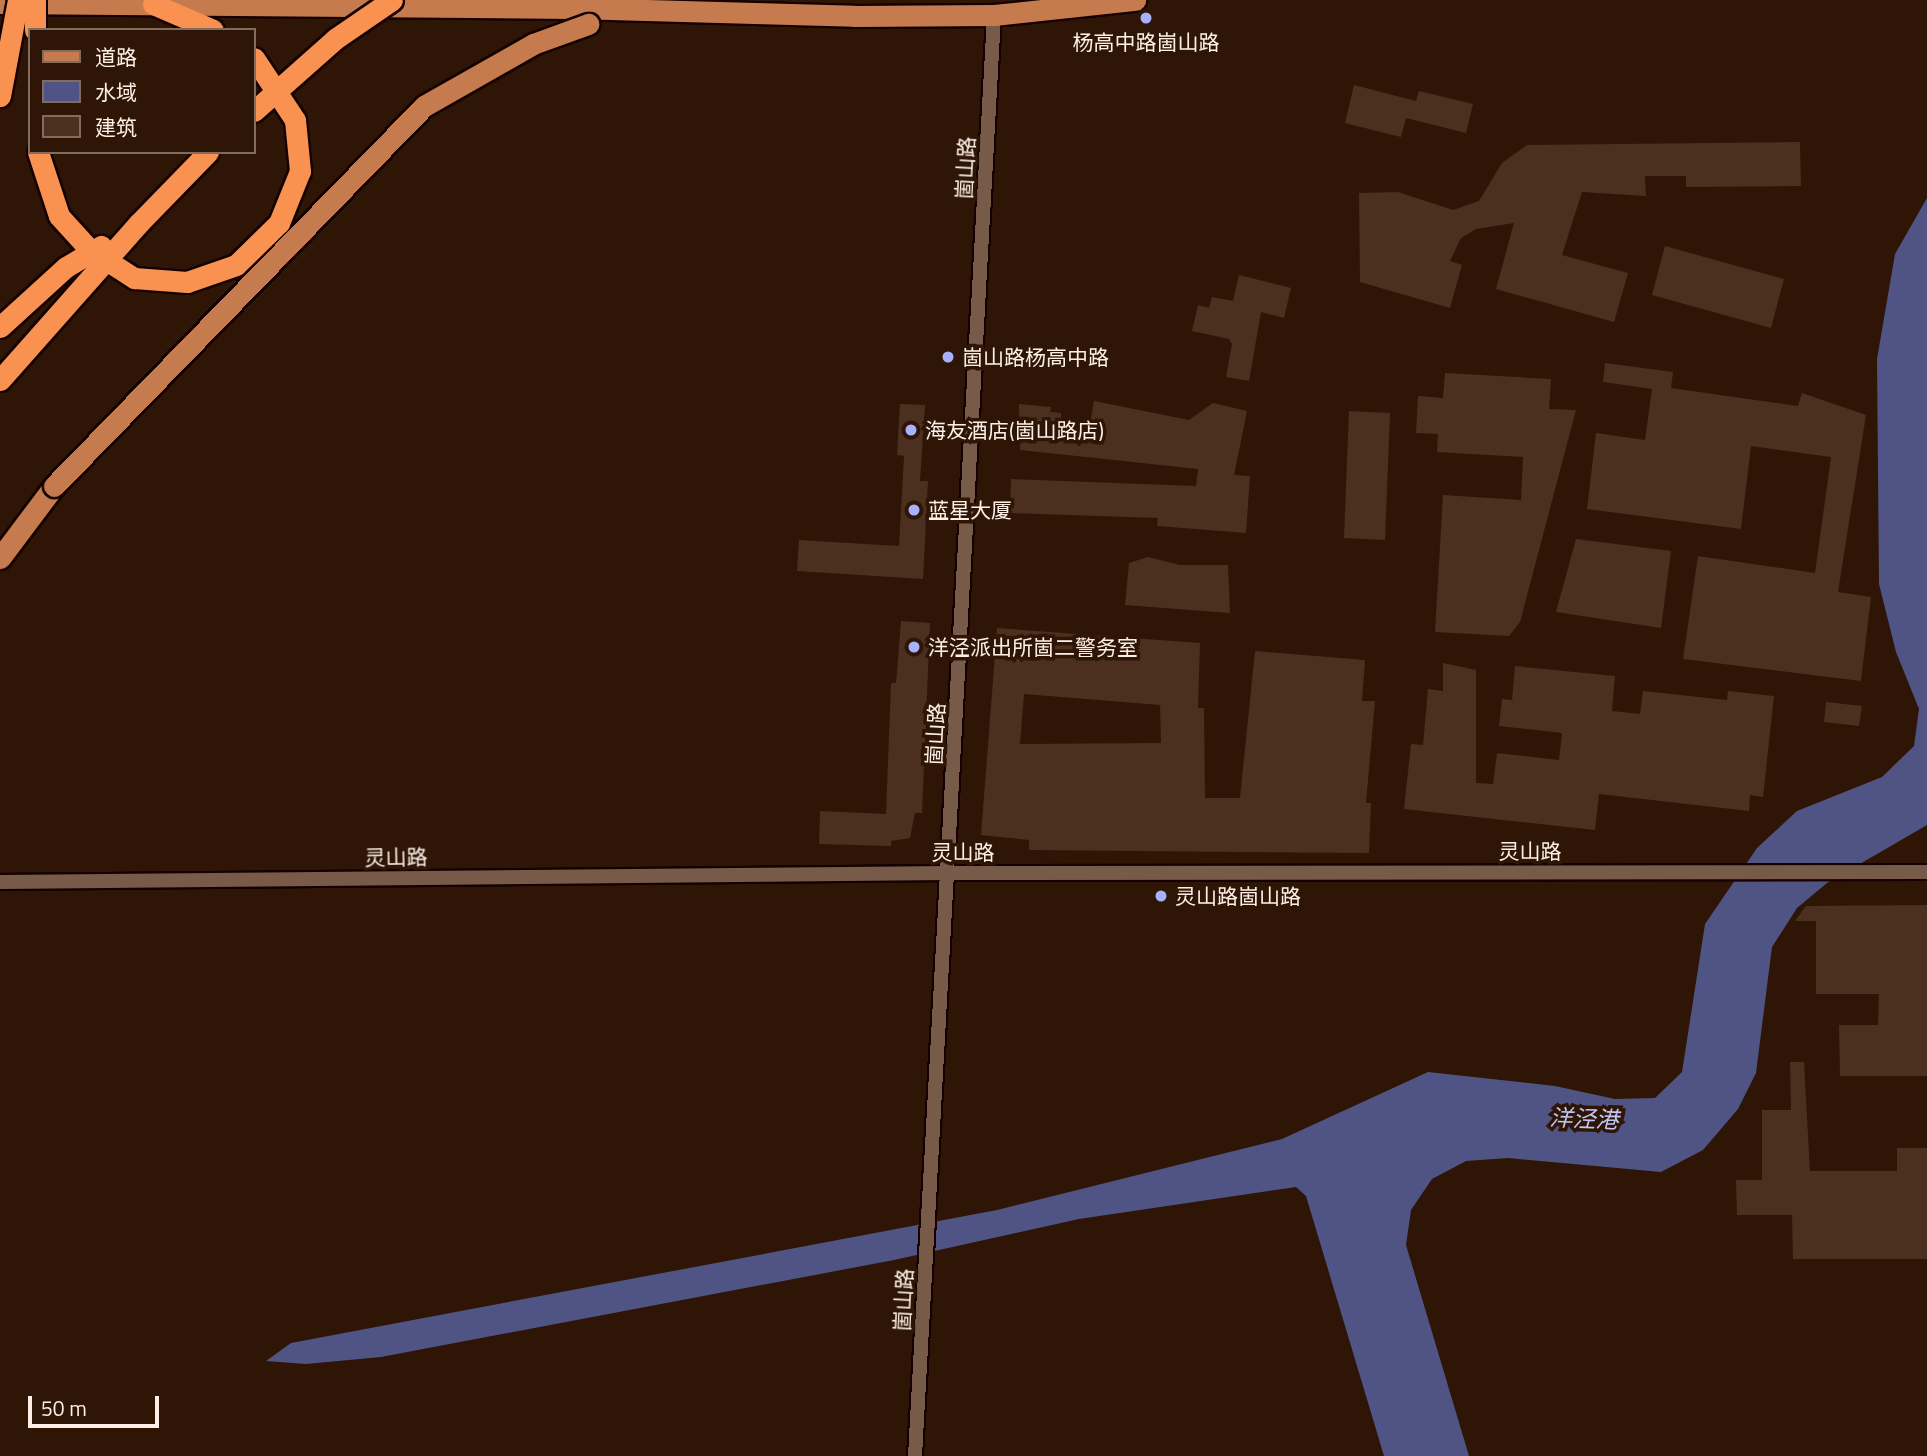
<!DOCTYPE html>
<meta charset="utf-8">
<style>
body{margin:0}
#map{position:relative;width:1927px;height:1456px;overflow:hidden;background:#2e1505;font-family:"Titillium Web","Noto Sans SC",sans-serif}
div>[style]{position:absolute}
[style*='--x']{left:calc(var(--x)*1px);top:calc(var(--y)*1px);width:calc(var(--w)*1px);rotate:calc(var(--a)*1deg)}
.water>*{inset:0;background:#4f5484}
.building>*{inset:0;background:#4b301f}
.roads{filter:drop-shadow(2px 0 #150200) drop-shadow(-2px 0 #150200) drop-shadow(0 2px #150200) drop-shadow(0 -2px #150200)}
.street>*{height:14px;margin:-7px;padding:0 7px;transform-origin:7px;border-radius:7px;background:#785a48}
.primary>*{height:21px;margin:-10.5px;padding:0 10.5px;transform-origin:10.5px;border-radius:10.5px;background:#c57b4d}
.highway>*{height:21px;margin:-10.5px;padding:0 10.5px;transform-origin:10.5px;border-radius:10.5px;background:#f99150}
.bridges{filter:drop-shadow(2px 0 #150200) drop-shadow(-2px 0 #150200) drop-shadow(0 2px #150200) drop-shadow(0 -2px #150200)}
.primary-bridge>*{height:21px;margin:-10.5px;padding:0 10.5px;transform-origin:10.5px;border-radius:10.5px;background:#c57b4d}
.highway-bridge>*{height:21px;margin:-10.5px;padding:0 10.5px;transform-origin:10.5px;border-radius:10.5px;background:#f99150}
.dots>*{width:19px;height:19px;translate:-50% -50%;box-sizing:border-box;border:4px solid #2e1505;border-radius:50%}
span{translate:-50% -50%;white-space:nowrap;text-align:center;line-height:1.15;-webkit-text-stroke:7px #2e1505;paint-order:stroke}
.poi-label{font-size:21px;color:#fdefe6}
.left{translate:0 -50%;text-align:left}
.street-label{font-size:21px;color:#fdefe6}
.water-label{font-size:23px;color:#c0c7f5;font-style:italic}
.legend{position:absolute;left:28px;top:28px;width:228px;height:126px;box-sizing:border-box;background:#2e1505;border:2px solid #816c5f;margin:0;padding:9px 12px;list-style:none;font-size:21px;color:#fdefe6}
.legend li{display:flex;align-items:center;gap:14px;height:35px}
.legend b{width:35px;border:2px solid #816c5f}
.scale{position:absolute;left:28px;top:1396px;width:131px;height:32px;box-sizing:border-box;border:4px solid #fdefe6;border-top:0;padding-left:9px;font-size:21px;line-height:24px;white-space:nowrap;color:#fdefe6;-webkit-text-stroke:5px #2e1505;paint-order:stroke}
</style>
<div id="map">
<div class="water">
<i style="clip-path:polygon(1927px 198px,1927px 825px,1827px 883px,1797px 908px,1772px 947px,1756px 1073px,1738px 1109px,1703px 1150px,1661px 1172px,1508px 1158px,1466px 1161px,1432px 1179px,1411px 1210px,1406px 1245px,1469px 1456px,1384px 1456px,1306px 1196px,1296px 1187px,1079px 1219px,894px 1260px,381px 1357px,306px 1364px,266px 1361px,291px 1343px,997px 1210px,1282px 1139px,1428px 1072px,1555px 1086px,1615px 1099px,1655px 1098px,1682px 1072px,1705px 924px,1757px 848px,1797px 811px,1882px 777px,1914px 746px,1919px 709px,1896px 652px,1879px 584px,1877px 359px,1895px 254px)"></i>
</div>
<div class="building">
<i style="clip-path:polygon(1354px 85px,1416px 101px,1419px 91px,1473px 104px,1466px 133px,1406px 118px,1401px 137px,1345px 123px)"></i>
<i style="clip-path:polygon(1800px 142px,1801px 186px,1686px 187px,1686px 176px,1645px 176px,1646px 196px,1582px 192px,1562px 255px,1628px 273px,1614px 322px,1496px 289px,1514px 223px,1476px 229px,1461px 238px,1450px 261px,1462px 265px,1450px 308px,1360px 282px,1359px 193px,1398px 192px,1453px 210px,1479px 201px,1502px 163px,1527px 145px)"></i>
<i style="clip-path:polygon(1665px 246px,1784px 279px,1771px 328px,1652px 295px)"></i>
<i style="clip-path:polygon(1239px 275px,1291px 288px,1284px 318px,1261px 312px,1249px 381px,1226px 377px,1232px 344px,1229px 339px,1192px 331px,1198px 305px,1209px 308px,1212px 297px,1233px 301px)"></i>
<i style="clip-path:polygon(1605px 363px,1673px 372px,1671px 388px,1798px 406px,1802px 393px,1866px 415px,1838px 592px,1871px 597px,1861px 681px,1683px 659px,1698px 556px,1815px 573px,1831px 457px,1751px 446px,1741px 529px,1587px 509px,1596px 433px,1645px 440px,1652px 389px,1603px 382px)"></i>
<i style="clip-path:polygon(1445px 373px,1551px 379px,1549px 409px,1576px 410px,1520px 622px,1509px 636px,1435px 632px,1443px 495px,1521px 500px,1523px 457px,1437px 452px,1438px 434px,1416px 433px,1418px 396px,1443px 398px)"></i>
<i style="clip-path:polygon(1094px 401px,1189px 420px,1213px 403px,1247px 411px,1234px 475px,1250px 476px,1246px 533px,1157px 526px,1158px 518px,1010px 513px,1011px 479px,1196px 486px,1198px 469px,1020px 450px,1019px 404px,1051px 407px,1050px 412px,1061px 413px,1061px 421px,1090px 424px)"></i>
<i style="clip-path:polygon(900px 404px,925px 405px,920px 481px,928px 481px,923px 579px,797px 571px,799px 540px,899px 546px,904px 456px,897px 455px)"></i>
<i style="clip-path:polygon(1349px 411px,1390px 413px,1385px 540px,1344px 538px)"></i>
<i style="clip-path:polygon(1576px 539px,1671px 551px,1661px 628px,1556px 612px)"></i>
<i style="clip-path:polygon(1148px 557px,1180px 565px,1228px 565px,1230px 613px,1125px 605px,1129px 563px)"></i>
<i style="clip-path:polygon(901px 621px,930px 623px,922px 813px,915px 813px,910px 838px,891px 841px,891px 846px,819px 844px,820px 811px,886px 814px,891px 683px,896px 683px)"></i>
<i style="clip-path:polygon(evenodd,997px 628px,1200px 643px,1198px 708px,1204px 708px,1205px 798px,1240px 798px,1255px 651px,1365px 660px,1362px 701px,1375px 701px,1366px 803px,1371px 803px,1369px 853px,1029px 850px,1029px 840px,981px 835px,997px 628px,1024px 694px,1160px 705px,1161px 743px,1020px 744px,1024px 694px)"></i>
<i style="clip-path:polygon(1443px 663px,1476px 670px,1476px 783px,1493px 784px,1497px 753px,1559px 760px,1562px 733px,1499px 726px,1502px 699px,1512px 700px,1515px 666px,1615px 676px,1612px 711px,1640px 714px,1643px 691px,1727px 700px,1728px 691px,1774px 696px,1763px 797px,1750px 795px,1749px 811px,1599px 794px,1595px 830px,1404px 809px,1411px 744px,1423px 745px,1428px 689px,1443px 691px)"></i>
<i style="clip-path:polygon(1826px 702px,1862px 706px,1859px 726px,1824px 722px)"></i>
<i style="clip-path:polygon(1927px 905px,1927px 1076px,1840px 1076px,1839px 1025px,1878px 1025px,1879px 994px,1816px 994px,1816px 921px,1795px 921px,1806px 906px)"></i>
<i style="clip-path:polygon(1790px 1062px,1804px 1062px,1810px 1171px,1897px 1171px,1897px 1148px,1927px 1148px,1927px 1259px,1793px 1259px,1792px 1215px,1737px 1215px,1736px 1180px,1762px 1180px,1762px 1110px,1791px 1110px)"></i>
</div>
<div class="roads">
<div class="street">
<i style="--x:0;--y:882;--w:948;--a:-0.54"></i>
<i style="--x:948;--y:873;--w:979;--a:-0.06"></i>
<i style="--x:915;--y:1456;--w:1443;--a:-86.86"></i>
</div>
<div class="primary">
<i style="--x:0;--y:3;--w:574;--a:0.5"></i>
<i style="--x:574;--y:8;--w:280;--a:1.6"></i>
<i style="--x:854;--y:16;--w:140;--a:-0.4"></i>
<i style="--x:994;--y:15;--w:142;--a:-6.1"></i>
<i style="--x:0;--y:558;--w:90;--a:-53.1"></i>
</div>
<div class="highway">
<i style="--x:153;--y:4;--w:65;--a:23.4"></i>
</div>
</div>
<div class="bridges">
<div class="primary-bridge">
<i style="--x:54;--y:486;--w:530;--a:-45.76"></i>
<i style="--x:424;--y:106;--w:125;--a:-29.6"></i>
<i style="--x:533;--y:44;--w:59;--a:-20"></i>
</div>
<div class="highway-bridge">
<i style="--x:35;--y:30;--w:30;--a:-90"></i>
<i style="--x:0;--y:96;--w:98;--a:-79.4"></i>
<i style="--x:254;--y:111;--w:108;--a:-41.6"></i>
<i style="--x:335;--y:39;--w:69;--a:-34.4"></i>
<i style="--x:38;--y:152;--w:67;--a:71.8"></i>
<i style="--x:59;--y:216;--w:45;--a:47.7"></i>
<i style="--x:89;--y:249;--w:54;--a:32.8"></i>
<i style="--x:134;--y:278;--w:53;--a:4.3"></i>
<i style="--x:187;--y:282;--w:52;--a:-19.1"></i>
<i style="--x:236;--y:265;--w:60;--a:-44.3"></i>
<i style="--x:279;--y:223;--w:56;--a:-68"></i>
<i style="--x:300;--y:171;--w:51;--a:-95.6"></i>
<i style="--x:295;--y:120;--w:74;--a:-123.5"></i>
<i style="--x:0;--y:327;--w:89;--a:-42.3"></i>
<i style="--x:66;--y:267;--w:41;--a:-31"></i>
<i style="--x:0;--y:380;--w:210;--a:-48.5"></i>
<i style="--x:139;--y:223;--w:99;--a:-45.8"></i>
</div>
</div>
<div class="dots">
<i style="left:1146px;top:18px;background:#a7b1fc"></i>
<i style="left:948px;top:357px;background:#a7b1fc"></i>
<i style="left:911px;top:430px;background:#a7b1fc"></i>
<i style="left:914px;top:510px;background:#a7b1fc"></i>
<i style="left:914px;top:647px;background:#a7b1fc"></i>
<i style="left:1161px;top:896px;background:#a7b1fc"></i>
</div>
<div class="poi-label">
<span style="left:1146px;top:42px">杨高中路崮山路</span>
<span class="left" style="left:962px;top:357px">崮山路杨高中路</span>
<span class="left" style="left:925px;top:430px">海友酒店(崮山路店)</span>
<span class="left" style="left:928px;top:510px">蓝星大厦</span>
<span class="left" style="left:928px;top:647px">洋泾派出所崮二警务室</span>
<span class="left" style="left:1175px;top:896px">灵山路崮山路</span>
</div>
<div class="street-label">
<span style="left:965px;top:168px;rotate:-87deg">崮山路</span>
<span style="left:935px;top:734px;rotate:-87deg">崮山路</span>
<span style="left:1530px;top:851px">灵山路</span>
<span style="left:963px;top:852px">灵山路</span>
<span style="left:396px;top:857px;rotate:-1deg">灵山路</span>
<span style="left:903px;top:1300px;rotate:-87deg">崮山路</span>
</div>
<div class="water-label">
<span style="left:1584px;top:1119px;rotate:2deg">洋泾港</span>
</div>
<ul class="legend">
<li><b style="height:9px;background:#c57b4d"></b>道路</li>
<li><b style="height:19px;background:#4f5484"></b>水域</li>
<li><b style="height:19px;background:#4b301f"></b>建筑</li>
</ul>
<div class="scale">50 m</div>
</div>
